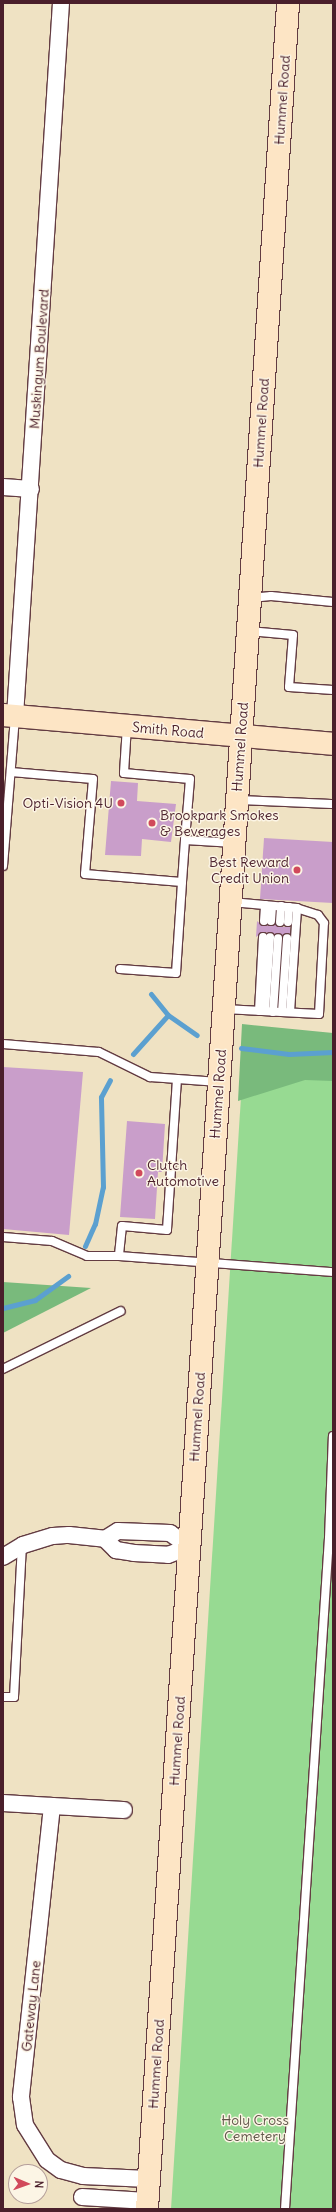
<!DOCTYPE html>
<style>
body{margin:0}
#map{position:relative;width:336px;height:2212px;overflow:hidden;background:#efe2c3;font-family:Delius,sans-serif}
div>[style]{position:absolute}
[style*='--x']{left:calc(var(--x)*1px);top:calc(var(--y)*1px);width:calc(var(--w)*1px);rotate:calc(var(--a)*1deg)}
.green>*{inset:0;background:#97da92}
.forest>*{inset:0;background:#79ba7c}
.stream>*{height:5px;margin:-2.5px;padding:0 2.5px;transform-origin:2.5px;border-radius:2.5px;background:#5ba0d0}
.building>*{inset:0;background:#c99eca}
.roads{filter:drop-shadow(1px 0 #633c42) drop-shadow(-1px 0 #633c42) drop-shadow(0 1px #633c42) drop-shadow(0 -1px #633c42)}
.lane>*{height:8px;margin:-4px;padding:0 4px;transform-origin:4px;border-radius:4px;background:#fff}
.street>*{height:16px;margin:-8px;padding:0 8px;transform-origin:8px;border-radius:8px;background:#fff}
.secondary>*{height:22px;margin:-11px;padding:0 11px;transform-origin:11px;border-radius:11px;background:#fde5c5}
.dots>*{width:11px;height:11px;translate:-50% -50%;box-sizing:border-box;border:2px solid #fcf5e5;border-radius:50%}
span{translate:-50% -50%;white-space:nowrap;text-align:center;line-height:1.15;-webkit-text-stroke:3px #fcf5e5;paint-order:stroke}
.street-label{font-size:14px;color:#4a1f2b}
.poi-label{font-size:14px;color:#4a1f2b}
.right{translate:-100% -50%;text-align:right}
.left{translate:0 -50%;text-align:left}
.park-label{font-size:14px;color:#61574a}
.frame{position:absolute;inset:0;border:4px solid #4a1f2b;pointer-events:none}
.north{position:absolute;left:8px;top:2164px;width:40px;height:40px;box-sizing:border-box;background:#fcf5e5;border:1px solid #b59f9b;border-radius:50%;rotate:92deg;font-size:11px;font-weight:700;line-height:16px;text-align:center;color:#4a1f2b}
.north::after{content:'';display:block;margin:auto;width:14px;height:18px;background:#d1495b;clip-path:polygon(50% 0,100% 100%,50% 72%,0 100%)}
</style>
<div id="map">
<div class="green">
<i style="clip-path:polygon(244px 1049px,333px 1056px,333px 2209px,171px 2209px)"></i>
</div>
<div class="forest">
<i style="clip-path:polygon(242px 1024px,333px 1033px,333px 1081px,305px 1080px,238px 1101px)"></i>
<i style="clip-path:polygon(3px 1282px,91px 1288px,3px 1333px)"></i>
</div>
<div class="stream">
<i style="--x:151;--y:994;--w:27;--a:51"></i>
<i style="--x:241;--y:1048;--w:48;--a:7.1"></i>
<i style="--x:289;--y:1054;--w:44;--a:-2.6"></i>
<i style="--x:133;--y:1054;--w:52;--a:-48.1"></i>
<i style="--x:168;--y:1015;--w:35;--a:35"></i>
<i style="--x:85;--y:1246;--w:24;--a:-66"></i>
<i style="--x:95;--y:1224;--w:38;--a:-78"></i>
<i style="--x:103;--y:1187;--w:90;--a:-91.3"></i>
<i style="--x:101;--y:1097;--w:19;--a:-62"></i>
<i style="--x:3;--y:1308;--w:33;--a:-14"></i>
<i style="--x:35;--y:1300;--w:41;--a:-36"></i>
</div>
<div class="building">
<i style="clip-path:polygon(111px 781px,138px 783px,137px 801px,176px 804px,171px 842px,142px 839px,141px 856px,105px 855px)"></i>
<i style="clip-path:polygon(264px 838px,333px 842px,333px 903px,260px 899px)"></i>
<i style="clip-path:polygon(257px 921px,263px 926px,275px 924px,279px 927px,290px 927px,290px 933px,282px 935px,263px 932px,256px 937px)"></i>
<i style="clip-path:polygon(3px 1067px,83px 1072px,69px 1235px,3px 1229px)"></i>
<i style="clip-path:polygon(127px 1121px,165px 1124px,162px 1172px,158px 1172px,155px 1219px,120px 1217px)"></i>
</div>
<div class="roads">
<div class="lane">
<i style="--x:251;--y:598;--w:20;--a:-6"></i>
<i style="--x:271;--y:596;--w:62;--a:5.5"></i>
<i style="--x:249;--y:631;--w:44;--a:5.2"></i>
<i style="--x:293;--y:635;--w:52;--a:94.4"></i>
<i style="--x:289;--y:687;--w:44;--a:3.9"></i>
<i style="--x:127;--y:726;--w:47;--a:93.7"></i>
<i style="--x:124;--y:773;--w:66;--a:5.2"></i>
<i style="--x:190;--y:779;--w:61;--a:94.7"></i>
<i style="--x:11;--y:772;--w:82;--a:4.9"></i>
<i style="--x:93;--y:779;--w:95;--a:94.8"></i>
<i style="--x:85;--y:874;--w:97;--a:4.7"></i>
<i style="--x:182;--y:882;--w:42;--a:-85.9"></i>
<i style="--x:185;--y:840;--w:49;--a:3.5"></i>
<i style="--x:238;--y:800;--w:95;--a:2.4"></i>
<i style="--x:3;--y:866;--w:149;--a:-85.4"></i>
<i style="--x:264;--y:921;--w:16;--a:-86"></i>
<i style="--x:271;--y:921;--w:15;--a:-86"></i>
<i style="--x:280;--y:922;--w:16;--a:-86"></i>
<i style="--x:288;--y:922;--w:15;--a:-86"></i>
<i style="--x:120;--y:969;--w:56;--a:4.1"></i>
<i style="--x:176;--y:973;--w:91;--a:-86.2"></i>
<i style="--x:224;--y:1009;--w:95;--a:3"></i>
<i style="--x:319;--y:1014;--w:91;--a:-86.9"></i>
<i style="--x:324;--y:923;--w:10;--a:-127"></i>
<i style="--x:318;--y:915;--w:22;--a:-162"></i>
<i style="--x:297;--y:908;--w:66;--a:-174.8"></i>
<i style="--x:259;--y:1011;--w:74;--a:-86.9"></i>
<i style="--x:265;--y:1011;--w:74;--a:-86.1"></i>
<i style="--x:273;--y:1012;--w:74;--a:-86.1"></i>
<i style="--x:282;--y:1012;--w:74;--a:-86.1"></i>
<i style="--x:290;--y:1012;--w:104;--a:-86.1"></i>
<i style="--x:3;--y:1044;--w:96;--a:4.8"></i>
<i style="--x:99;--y:1052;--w:57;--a:26.1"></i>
<i style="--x:150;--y:1077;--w:69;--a:4.1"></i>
<i style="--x:177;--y:1079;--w:151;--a:93.8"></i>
<i style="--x:167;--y:1230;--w:45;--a:-174.9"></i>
<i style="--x:122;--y:1226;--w:30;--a:96"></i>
<i style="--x:119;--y:1256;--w:215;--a:4.3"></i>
<i style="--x:3;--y:1237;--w:49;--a:4.7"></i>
<i style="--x:52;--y:1241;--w:38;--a:23"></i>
<i style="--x:87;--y:1256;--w:32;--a:0"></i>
<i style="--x:3;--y:1369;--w:131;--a:-26.2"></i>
<i style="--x:3;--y:1697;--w:11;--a:0"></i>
<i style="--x:14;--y:1697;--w:152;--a:-87"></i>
<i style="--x:285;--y:2209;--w:672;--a:-86.25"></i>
<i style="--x:329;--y:1538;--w:102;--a:-87.8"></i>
</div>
<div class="street">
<i style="--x:3;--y:487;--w:28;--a:4"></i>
<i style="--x:15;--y:716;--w:714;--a:-86.31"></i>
<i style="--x:105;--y:1539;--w:16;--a:45"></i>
<i style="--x:116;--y:1550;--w:18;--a:9"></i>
<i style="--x:134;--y:1553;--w:34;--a:3"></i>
<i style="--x:168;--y:1555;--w:22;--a:-21"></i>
<i style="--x:3;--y:1557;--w:23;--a:-31"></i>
<i style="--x:23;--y:1545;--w:31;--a:-17"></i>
<i style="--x:53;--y:1536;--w:16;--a:-4"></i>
<i style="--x:69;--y:1535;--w:36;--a:6"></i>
<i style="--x:105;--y:1539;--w:15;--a:-32"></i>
<i style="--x:118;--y:1531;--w:52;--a:2.2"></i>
<i style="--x:170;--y:1533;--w:24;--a:36"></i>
<i style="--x:3;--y:1803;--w:49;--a:3.5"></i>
<i style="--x:52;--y:1806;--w:293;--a:96.1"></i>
<i style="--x:21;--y:2097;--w:28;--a:82"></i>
<i style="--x:25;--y:2125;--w:41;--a:57.8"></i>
<i style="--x:47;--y:2160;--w:17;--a:36"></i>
<i style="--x:61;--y:2170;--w:23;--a:15"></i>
<i style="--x:83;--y:2176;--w:65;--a:2.6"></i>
<i style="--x:52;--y:1806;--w:72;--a:3.2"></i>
<i style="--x:82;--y:2197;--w:65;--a:3.5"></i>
</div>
<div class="secondary">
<i style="--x:3;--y:715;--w:331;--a:5"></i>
<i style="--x:147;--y:2209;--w:2211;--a:-86.34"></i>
</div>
</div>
<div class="dots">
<i style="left:121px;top:803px;background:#d1495b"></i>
<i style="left:152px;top:823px;background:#d1495b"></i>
<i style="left:297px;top:870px;background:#d1495b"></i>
<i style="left:139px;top:1173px;background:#d1495b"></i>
</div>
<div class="street-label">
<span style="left:282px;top:100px;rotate:-86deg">Hummel Road</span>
<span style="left:39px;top:359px;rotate:-86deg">Muskingum Boulevard</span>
<span style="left:261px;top:423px;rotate:-86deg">Hummel Road</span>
<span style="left:168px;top:730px;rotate:5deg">Smith Road</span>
<span style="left:240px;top:747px;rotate:-86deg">Hummel Road</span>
<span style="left:218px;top:1094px;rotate:-86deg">Hummel Road</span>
<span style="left:197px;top:1417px;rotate:-86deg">Hummel Road</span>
<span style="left:177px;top:1741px;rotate:-86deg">Hummel Road</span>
<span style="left:31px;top:2006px;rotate:-84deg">Gateway Lane</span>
<span style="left:156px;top:2064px;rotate:-86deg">Hummel Road</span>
</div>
<div class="poi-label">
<span class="right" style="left:113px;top:803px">Opti-Vision 4U</span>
<span class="left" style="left:160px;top:823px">Brookpark Smokes<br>&amp; Beverages</span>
<span class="right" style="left:289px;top:870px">Best Reward<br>Credit Union</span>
<span class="left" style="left:147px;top:1173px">Clutch<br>Automotive</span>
</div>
<div class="park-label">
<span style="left:255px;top:2128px">Holy Cross<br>Cemetery</span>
</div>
<div class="frame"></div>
<div class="north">N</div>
</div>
